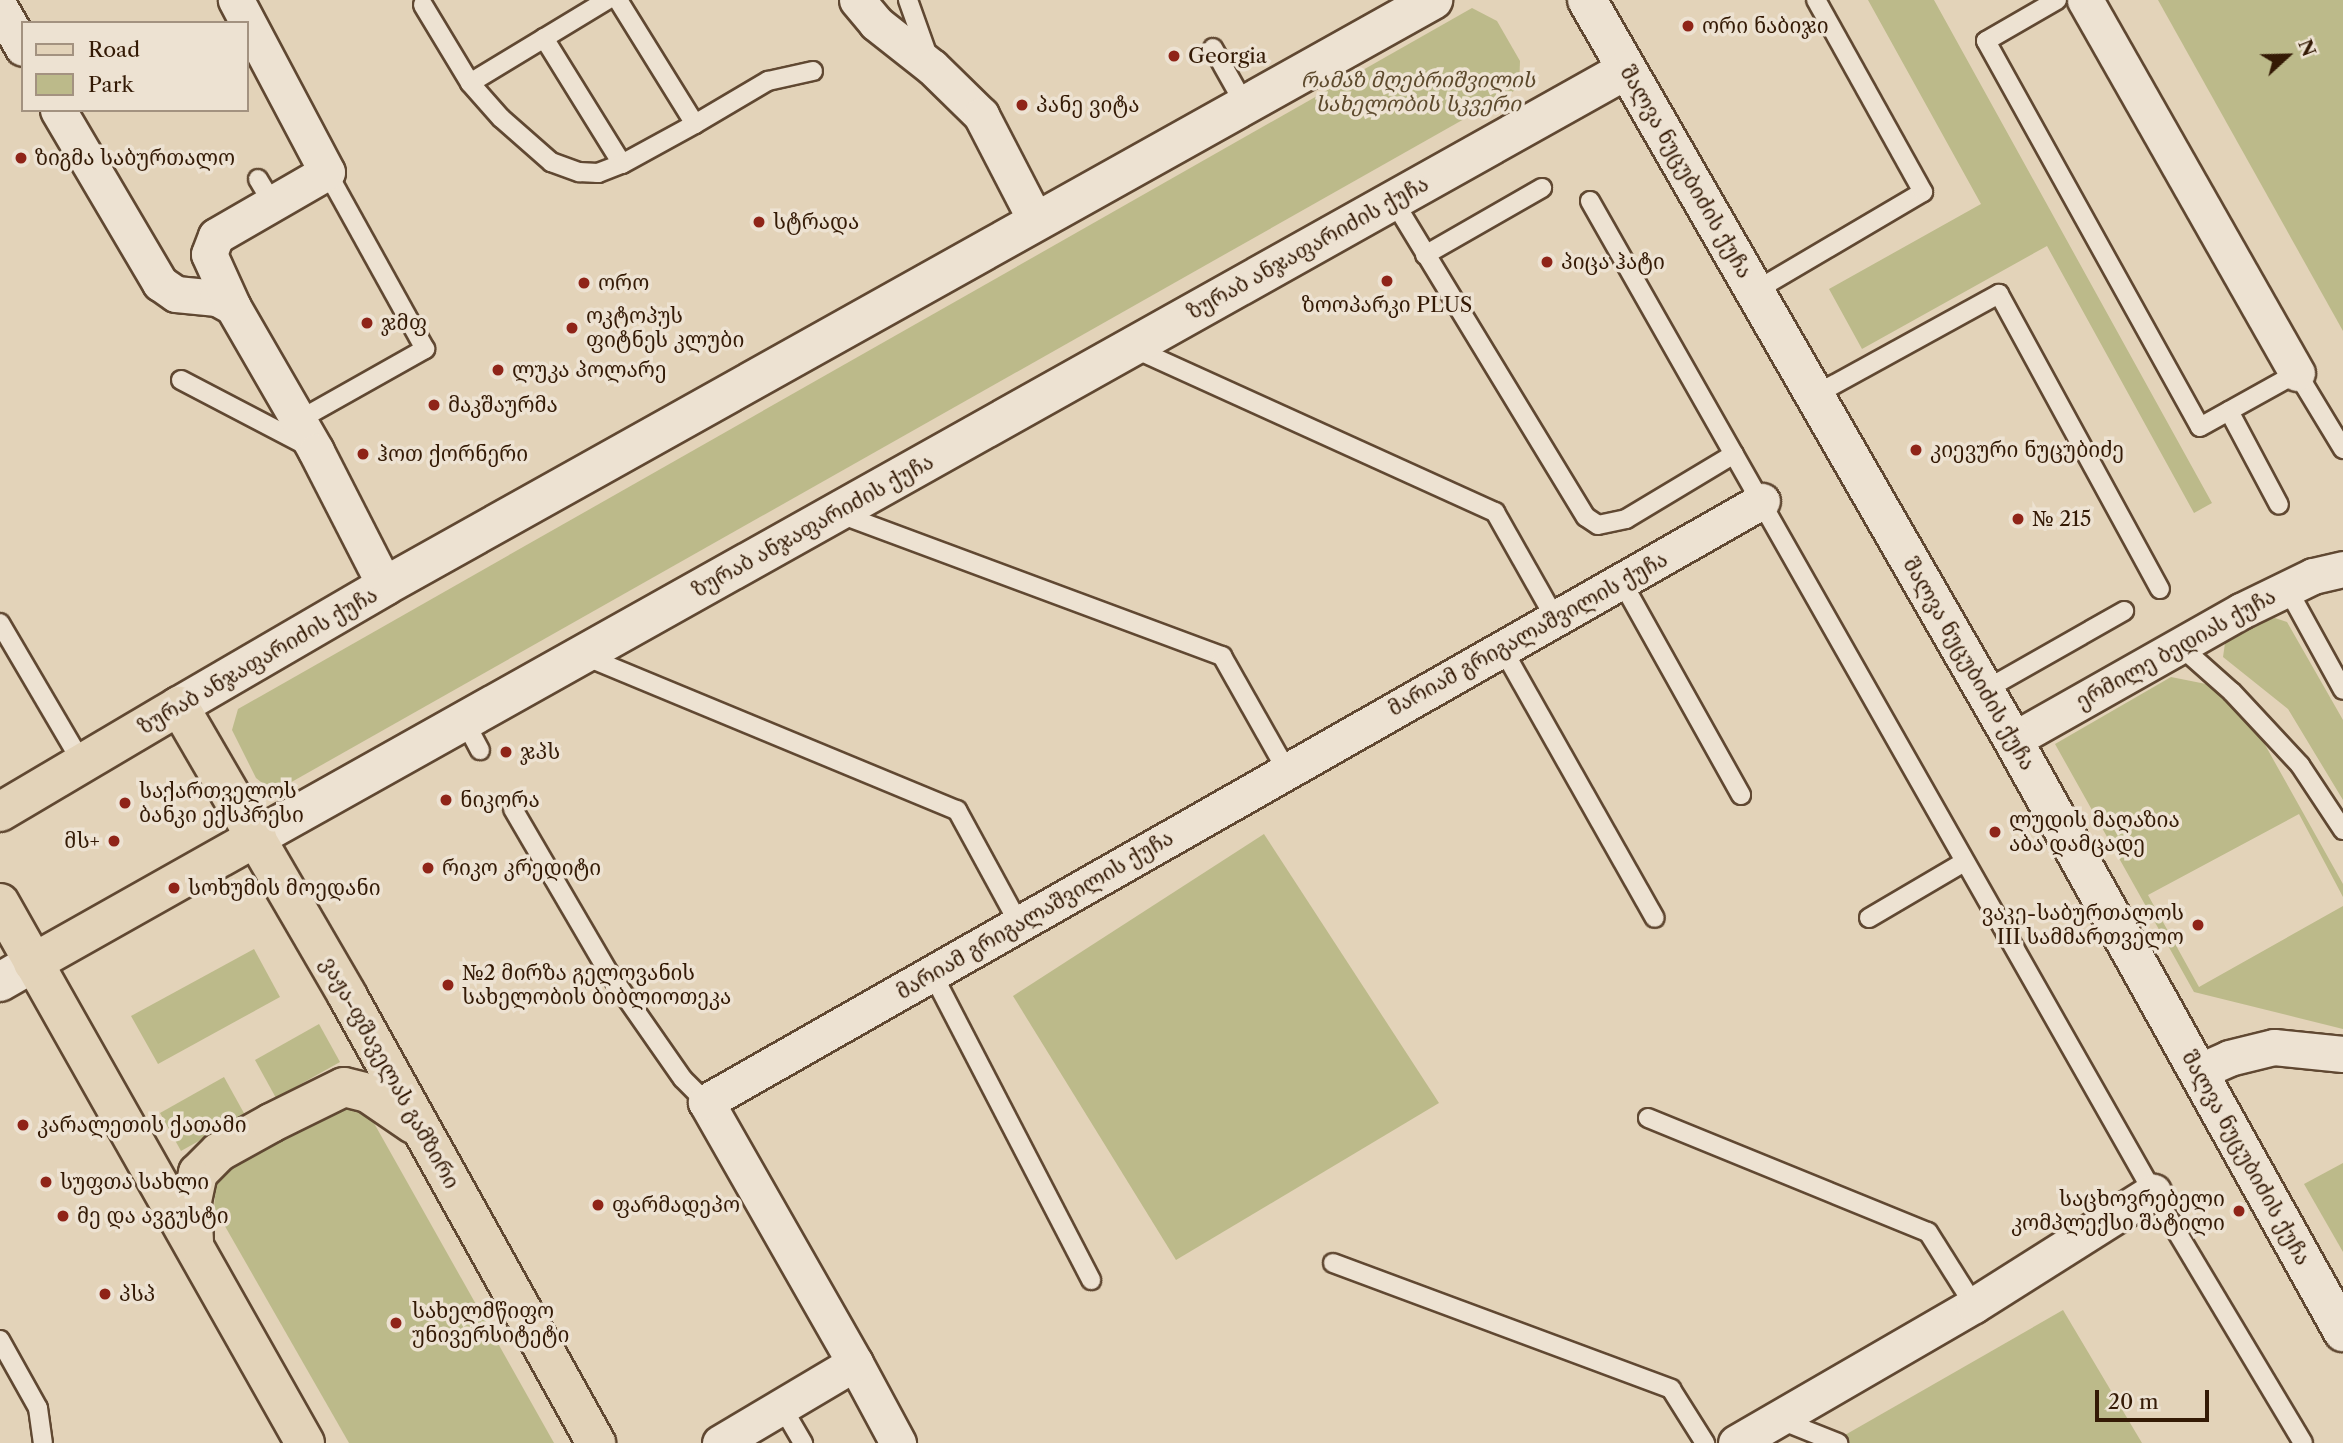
<!DOCTYPE html>
<meta charset="utf-8">
<style>
body{margin:0}
#map{position:relative;width:2343px;height:1443px;overflow:hidden;background:#e3d3b9;font-family:"Libre Caslon Text","Noto Serif Georgian",serif}
div>[style]{position:absolute}
[style*='--x']{left:calc(var(--x)*1px);top:calc(var(--y)*1px);width:calc(var(--w)*1px);rotate:calc(var(--a)*1deg)}
.green>*{inset:0;background:#bcba8a}
.roads{filter:drop-shadow(2px 0 #604832) drop-shadow(-2px 0 #604832) drop-shadow(0 2px #604832) drop-shadow(0 -2px #604832)}
.service>*{height:18px;margin:-9px;padding:0 9px;transform-origin:9px;border-radius:9px;background:#ede2d2}
.minor>*{height:35px;margin:-17.5px;padding:0 17.5px;transform-origin:17.5px;border-radius:17.5px;background:#ede2d2}
.secondary>*{height:38px;margin:-19px;padding:0 19px;transform-origin:19px;border-radius:19px;background:#ede2d2}
.primary>*{height:38px;margin:-19px;padding:0 19px;transform-origin:19px;border-radius:19px;background:#e3d3b9}
.dots>*{width:19px;height:19px;translate:-50% -50%;box-sizing:border-box;border:4px solid #ede2d2;border-radius:50%}
span{translate:-50% -50%;white-space:nowrap;text-align:center;line-height:1.15;-webkit-text-stroke:7px #ede2d2;paint-order:stroke}
.poi-label{font-size:21px;color:#341a05}
.left{translate:0 -50%;text-align:left}
.right{translate:-100% -50%;text-align:right}
.park-label{font-size:21px;color:#5d4a2d;font-style:italic}
.street-label{font-size:21px;color:#341a05}
.legend{position:absolute;left:21px;top:21px;width:228px;height:91px;box-sizing:border-box;background:#ede2d2;border:2px solid #a39280;margin:0;padding:9px 12px;list-style:none;font-size:21px;color:#341a05}
.legend li{display:flex;align-items:center;gap:14px;height:35px}
.legend b{width:35px;border:2px solid #a39280}
.north{position:absolute;left:2252px;top:21px;width:70px;height:70px;-webkit-text-stroke:5px #ede2d2;paint-order:stroke;rotate:68deg;font-size:19px;font-weight:700;line-height:28px;text-align:center;color:#341a05}
.north::after{content:'';display:block;margin:auto;width:24px;height:32px;background:#341a05;clip-path:polygon(50% 0,100% 100%,50% 72%,0 100%)}
.scale{position:absolute;left:2095px;top:1390px;width:114px;height:32px;box-sizing:border-box;border:4px solid #341a05;border-top:0;padding-left:9px;font-size:21px;line-height:24px;white-space:nowrap;color:#341a05;-webkit-text-stroke:5px #ede2d2;paint-order:stroke}
</style>
<div id="map">
<div class="green">
<i style="clip-path:polygon(1868px 0,1934px 0,2212px 503px,2194px 513px,2047px 246px,1862px 349px,1829px 289px,1981px 204px)"></i>
<i style="clip-path:polygon(2158px 0,2343px 0,2343px 331px)"></i>
<i style="clip-path:polygon(1472px 8px,1497px 21px,1520px 61px,1519px 88px,288px 784px,266px 786px,256px 778px,232px 730px,238px 709px)"></i>
<i style="clip-path:polygon(2275px 618px,2287px 622px,2343px 720px,2343px 800px,2288px 709px,2223px 657px,2225px 643px,2240px 628px)"></i>
<i style="clip-path:polygon(2171px 677px,2206px 684px,2250px 718px,2343px 884px,2343px 897px,2299px 814px,2148px 895px,2199px 987px,2343px 906px,2343px 1029px,2194px 992px,2055px 744px)"></i>
<i style="clip-path:polygon(1264px 834px,1439px 1103px,1176px 1260px,1013px 996px)"></i>
<i style="clip-path:polygon(254px 949px,280px 997px,158px 1064px,131px 1016px)"></i>
<i style="clip-path:polygon(319px 1024px,340px 1062px,276px 1098px,255px 1060px)"></i>
<i style="clip-path:polygon(224px 1077px,245px 1115px,181px 1151px,160px 1113px)"></i>
<i style="clip-path:polygon(342px 1104px,370px 1116px,554px 1443px,349px 1443px,214px 1207px,217px 1176px)"></i>
<i style="clip-path:polygon(2343px 1163px,2343px 1252px,2304px 1184px)"></i>
<i style="clip-path:polygon(2063px 1310px,2142px 1443px,1831px 1443px)"></i>
</div>
<div class="roads">
<div class="service">
<i style="--x:618;--y:0;--w:146;--a:58.2"></i>
<i style="--x:695;--y:124;--w:85;--a:-30.5"></i>
<i style="--x:768;--y:81;--w:46;--a:-12.5"></i>
<i style="--x:908;--y:0;--w:63;--a:70.4"></i>
<i style="--x:2057;--y:0;--w:82;--a:150"></i>
<i style="--x:1986;--y:41;--w:441;--a:61"></i>
<i style="--x:2200;--y:427;--w:111;--a:-29.1"></i>
<i style="--x:2297;--y:373;--w:89;--a:58.8"></i>
<i style="--x:423;--y:5;--w:91;--a:58.9"></i>
<i style="--x:470;--y:83;--w:160;--a:-31.2"></i>
<i style="--x:544;--y:38;--w:148;--a:58.2"></i>
<i style="--x:1213;--y:48;--w:65;--a:60.7"></i>
<i style="--x:470;--y:83;--w:47;--a:48.5"></i>
<i style="--x:501;--y:118;--w:67;--a:41.3"></i>
<i style="--x:551;--y:162;--w:30;--a:20"></i>
<i style="--x:579;--y:172;--w:19;--a:3"></i>
<i style="--x:598;--y:173;--w:26;--a:-21"></i>
<i style="--x:622;--y:164;--w:83;--a:-28.7"></i>
<i style="--x:258;--y:179;--w:29;--a:59"></i>
<i style="--x:1393;--y:200;--w:371;--a:58.7"></i>
<i style="--x:1586;--y:517;--w:14;--a:34"></i>
<i style="--x:1598;--y:525;--w:29;--a:-12"></i>
<i style="--x:1626;--y:519;--w:126;--a:-31"></i>
<i style="--x:1590;--y:201;--w:1140;--a:60.4"></i>
<i style="--x:2153;--y:1192;--w:292;--a:59.1"></i>
<i style="--x:1425;--y:255;--w:135;--a:-29.8"></i>
<i style="--x:1755;--y:291;--w:195;--a:-30.5"></i>
<i style="--x:1923;--y:192;--w:220;--a:-119.1"></i>
<i style="--x:1131;--y:347;--w:400;--a:24.4"></i>
<i style="--x:1495;--y:512;--w:122;--a:60.5"></i>
<i style="--x:181;--y:380;--w:142;--a:27.6"></i>
<i style="--x:1815;--y:395;--w:210;--a:-28.8"></i>
<i style="--x:1999;--y:294;--w:336;--a:61.4"></i>
<i style="--x:2229;--y:411;--w:106;--a:62"></i>
<i style="--x:299;--y:420;--w:145;--a:-29.4"></i>
<i style="--x:425;--y:349;--w:202;--a:-119"></i>
<i style="--x:840;--y:514;--w:408;--a:20.4"></i>
<i style="--x:1222;--y:656;--w:132;--a:60.5"></i>
<i style="--x:1622;--y:582;--w:244;--a:60.8"></i>
<i style="--x:2287;--y:588;--w:116;--a:61.2"></i>
<i style="--x:0;--y:623;--w:162;--a:59.6"></i>
<i style="--x:2179;--y:645;--w:71;--a:41.6"></i>
<i style="--x:2232;--y:692;--w:100;--a:47"></i>
<i style="--x:2300;--y:765;--w:78;--a:56.5"></i>
<i style="--x:1502;--y:648;--w:310;--a:60.5"></i>
<i style="--x:582;--y:655;--w:406;--a:22.5"></i>
<i style="--x:957;--y:810;--w:128;--a:61.4"></i>
<i style="--x:1985;--y:690;--w:160;--a:-29.6"></i>
<i style="--x:465;--y:722;--w:32;--a:62"></i>
<i style="--x:513;--y:809;--w:190;--a:59.7"></i>
<i style="--x:609;--y:973;--w:129;--a:55.1"></i>
<i style="--x:683;--y:1079;--w:33;--a:45"></i>
<i style="--x:1869;--y:918;--w:110;--a:-30.5"></i>
<i style="--x:932;--y:973;--w:346;--a:62.6"></i>
<i style="--x:1648;--y:1118;--w:302;--a:22.2"></i>
<i style="--x:1928;--y:1232;--w:86;--a:57.8"></i>
<i style="--x:1333;--y:1263;--w:361;--a:20.4"></i>
<i style="--x:1671;--y:1389;--w:64;--a:57.8"></i>
<i style="--x:0;--y:1340;--w:78;--a:60.8"></i>
<i style="--x:38;--y:1408;--w:35;--a:82"></i>
<i style="--x:782;--y:1407;--w:42;--a:59.7"></i>
<i style="--x:1778;--y:1419;--w:65;--a:21.8"></i>
</div>
<div class="minor">
<i style="--x:857;--y:0;--w:30;--a:50"></i>
<i style="--x:876;--y:23;--w:71;--a:38.2"></i>
<i style="--x:932;--y:67;--w:69;--a:44.4"></i>
<i style="--x:981;--y:115;--w:119;--a:62.6"></i>
<i style="--x:2085;--y:0;--w:429;--a:60.4"></i>
<i style="--x:0;--y:8;--w:46;--a:60.1"></i>
<i style="--x:58;--y:110;--w:201;--a:59.5"></i>
<i style="--x:160;--y:283;--w:19;--a:35"></i>
<i style="--x:176;--y:294;--w:41;--a:5.6"></i>
<i style="--x:217;--y:298;--w:18;--a:29"></i>
<i style="--x:233;--y:307;--w:166;--a:60"></i>
<i style="--x:316;--y:451;--w:152;--a:62.9"></i>
<i style="--x:233;--y:307;--w:58;--a:-114.4"></i>
<i style="--x:209;--y:254;--w:19;--a:-69"></i>
<i style="--x:216;--y:236;--w:128;--a:-30"></i>
<i style="--x:327;--y:172;--w:195;--a:-117.9"></i>
<i style="--x:2013;--y:740;--w:262;--a:-29.5"></i>
<i style="--x:2241;--y:611;--w:80;--a:-25.9"></i>
<i style="--x:2313;--y:576;--w:31;--a:-13"></i>
<i style="--x:2198;--y:1072;--w:34;--a:-24"></i>
<i style="--x:2229;--y:1058;--w:46;--a:-13.7"></i>
<i style="--x:2274;--y:1047;--w:69;--a:5.8"></i>
<i style="--x:855;--y:1363;--w:91;--a:61.7"></i>
<i style="--x:720;--y:1443;--w:157;--a:-30.7"></i>
<i style="--x:855;--y:1363;--w:301;--a:-119.7"></i>
<i style="--x:706;--y:1102;--w:1215;--a:-29.65"></i>
<i style="--x:1736;--y:1443;--w:275;--a:-30.1"></i>
<i style="--x:1974;--y:1305;--w:212;--a:-32.3"></i>
</div>
<div class="secondary">
<i style="--x:1587;--y:0;--w:854;--a:60.07"></i>
<i style="--x:2013;--y:740;--w:678;--a:60.86"></i>
<i style="--x:179;--y:706;--w:238;--a:-30.2"></i>
<i style="--x:385;--y:586;--w:1201;--a:-29.21"></i>
<i style="--x:257;--y:837;--w:1569;--a:-29.26"></i>
<i style="--x:0;--y:982;--w:38;--a:-30"></i>
</div>
<div class="primary">
<i style="--x:0;--y:812;--w:208;--a:-30.6"></i>
<i style="--x:179;--y:706;--w:334;--a:59.8"></i>
<i style="--x:347;--y:995;--w:513;--a:60.93"></i>
<i style="--x:0;--y:903;--w:620;--a:60.54"></i>
<i style="--x:33;--y:963;--w:257;--a:-29.4"></i>
<i style="--x:194;--y:1242;--w:41;--a:-92.8"></i>
<i style="--x:192;--y:1201;--w:29;--a:-78"></i>
<i style="--x:198;--y:1173;--w:30;--a:-45"></i>
<i style="--x:219;--y:1152;--w:60;--a:-29.1"></i>
<i style="--x:271;--y:1123;--w:81;--a:-26.3"></i>
<i style="--x:344;--y:1087;--w:25;--a:14"></i>
<i style="--x:368;--y:1093;--w:55;--a:34.6"></i>
</div>
</div>
<div class="dots">
<i style="left:1688px;top:26px;background:#8f2418"></i>
<i style="left:1174px;top:56px;background:#8f2418"></i>
<i style="left:1022px;top:105px;background:#8f2418"></i>
<i style="left:21px;top:158px;background:#8f2418"></i>
<i style="left:759px;top:222px;background:#8f2418"></i>
<i style="left:1547px;top:262px;background:#8f2418"></i>
<i style="left:1387px;top:281px;background:#8f2418"></i>
<i style="left:584px;top:283px;background:#8f2418"></i>
<i style="left:367px;top:323px;background:#8f2418"></i>
<i style="left:572px;top:328px;background:#8f2418"></i>
<i style="left:498px;top:370px;background:#8f2418"></i>
<i style="left:434px;top:405px;background:#8f2418"></i>
<i style="left:1916px;top:450px;background:#8f2418"></i>
<i style="left:363px;top:454px;background:#8f2418"></i>
<i style="left:2018px;top:519px;background:#8f2418"></i>
<i style="left:506px;top:752px;background:#8f2418"></i>
<i style="left:446px;top:800px;background:#8f2418"></i>
<i style="left:125px;top:803px;background:#8f2418"></i>
<i style="left:1995px;top:832px;background:#8f2418"></i>
<i style="left:114px;top:841px;background:#8f2418"></i>
<i style="left:428px;top:868px;background:#8f2418"></i>
<i style="left:174px;top:888px;background:#8f2418"></i>
<i style="left:2198px;top:925px;background:#8f2418"></i>
<i style="left:448px;top:985px;background:#8f2418"></i>
<i style="left:23px;top:1125px;background:#8f2418"></i>
<i style="left:46px;top:1182px;background:#8f2418"></i>
<i style="left:598px;top:1205px;background:#8f2418"></i>
<i style="left:2239px;top:1211px;background:#8f2418"></i>
<i style="left:63px;top:1216px;background:#8f2418"></i>
<i style="left:105px;top:1294px;background:#8f2418"></i>
<i style="left:396px;top:1323px;background:#8f2418"></i>
</div>
<div class="poi-label">
<span class="left" style="left:1702px;top:26px">ორი ნაბიჯი</span>
<span class="left" style="left:1188px;top:56px">Georgia</span>
<span class="left" style="left:1036px;top:105px">პანე ვიტა</span>
<span class="left" style="left:35px;top:158px">ზიგმა საბურთალო</span>
<span class="left" style="left:773px;top:222px">სტრადა</span>
<span class="left" style="left:1561px;top:262px">პიცა ჰატი</span>
<span class="left" style="left:598px;top:283px">ორო</span>
<span style="left:1387px;top:305px">ზოოპარკი PLUS</span>
<span class="left" style="left:586px;top:328px">ოკტოპუს<br>ფიტნეს კლუბი</span>
<span class="left" style="left:381px;top:323px">ჯმფ</span>
<span class="left" style="left:512px;top:370px">ლუკა პოლარე</span>
<span class="left" style="left:448px;top:405px">მაკშაურმა</span>
<span class="left" style="left:1930px;top:450px">კიევური ნუცუბიძე</span>
<span class="left" style="left:377px;top:454px">ჰოთ ქორნერი</span>
<span class="left" style="left:2032px;top:519px">№ 215</span>
<span class="left" style="left:520px;top:752px">ჯპს</span>
<span class="left" style="left:139px;top:803px">საქართველოს<br>ბანკი ექსპრესი</span>
<span class="left" style="left:460px;top:800px">ნიკორა</span>
<span class="left" style="left:2009px;top:832px">ლუდის მაღაზია<br>აბა დამცადე</span>
<span class="right" style="left:100px;top:841px">მს+</span>
<span class="left" style="left:442px;top:868px">რიკო კრედიტი</span>
<span class="left" style="left:188px;top:888px">სოხუმის მოედანი</span>
<span class="right" style="left:2184px;top:925px">ვაკე-საბურთალოს<br>III სამმართველო</span>
<span class="left" style="left:462px;top:985px">№2 მირზა გელოვანის<br>სახელობის ბიბლიოთეკა</span>
<span class="left" style="left:37px;top:1125px">კარალეთის ქათამი</span>
<span class="left" style="left:60px;top:1182px">სუფთა სახლი</span>
<span class="right" style="left:2225px;top:1211px">საცხოვრებელი<br>კომპლექსი შატილი</span>
<span class="left" style="left:612px;top:1205px">ფარმადეპო</span>
<span class="left" style="left:77px;top:1216px">მე და ავგუსტი</span>
<span class="left" style="left:119px;top:1294px">პსპ</span>
<span class="left" style="left:412px;top:1323px">სახელმწიფო<br>უნივერსიტეტი</span>
</div>
<div class="park-label">
<span style="left:1418px;top:92px">რამაზ მღებრიშვილის<br>სახელობის სკვერი</span>
</div>
<div class="street-label">
<span style="left:1686px;top:172px;rotate:60deg">შალვა ნუცუბიძის ქუჩა</span>
<span style="left:1308px;top:248px;rotate:-29deg">ზურაბ ანჯაფარიძის ქუჩა</span>
<span style="left:813px;top:526px;rotate:-29deg">ზურაბ ანჯაფარიძის ქუჩა</span>
<span style="left:1528px;top:634px;rotate:-29deg">მარიამ გრიგალაშვილის ქუჩა</span>
<span style="left:2176px;top:649px;rotate:-29deg">ერმილე ბედიას ქუჩა</span>
<span style="left:258px;top:661px;rotate:-30deg">ზურაბ ანჯაფარიძის ქუჩა</span>
<span style="left:1969px;top:664px;rotate:60deg">შალვა ნუცუბიძის ქუჩა</span>
<span style="left:1035px;top:915px;rotate:-30deg">მარიამ გრიგალაშვილის ქუჩა</span>
<span style="left:390px;top:1073px;rotate:61deg">ვაჟა-ფშაველას გამზირი</span>
<span style="left:2246px;top:1158px;rotate:61deg">შალვა ნუცუბიძის ქუჩა</span>
</div>
<ul class="legend">
<li><b style="height:9px;background:#e3d3b9"></b>Road</li>
<li><b style="height:19px;background:#bcba8a"></b>Park</li>
</ul>
<div class="north">N</div>
<div class="scale">20 m</div>
</div>
